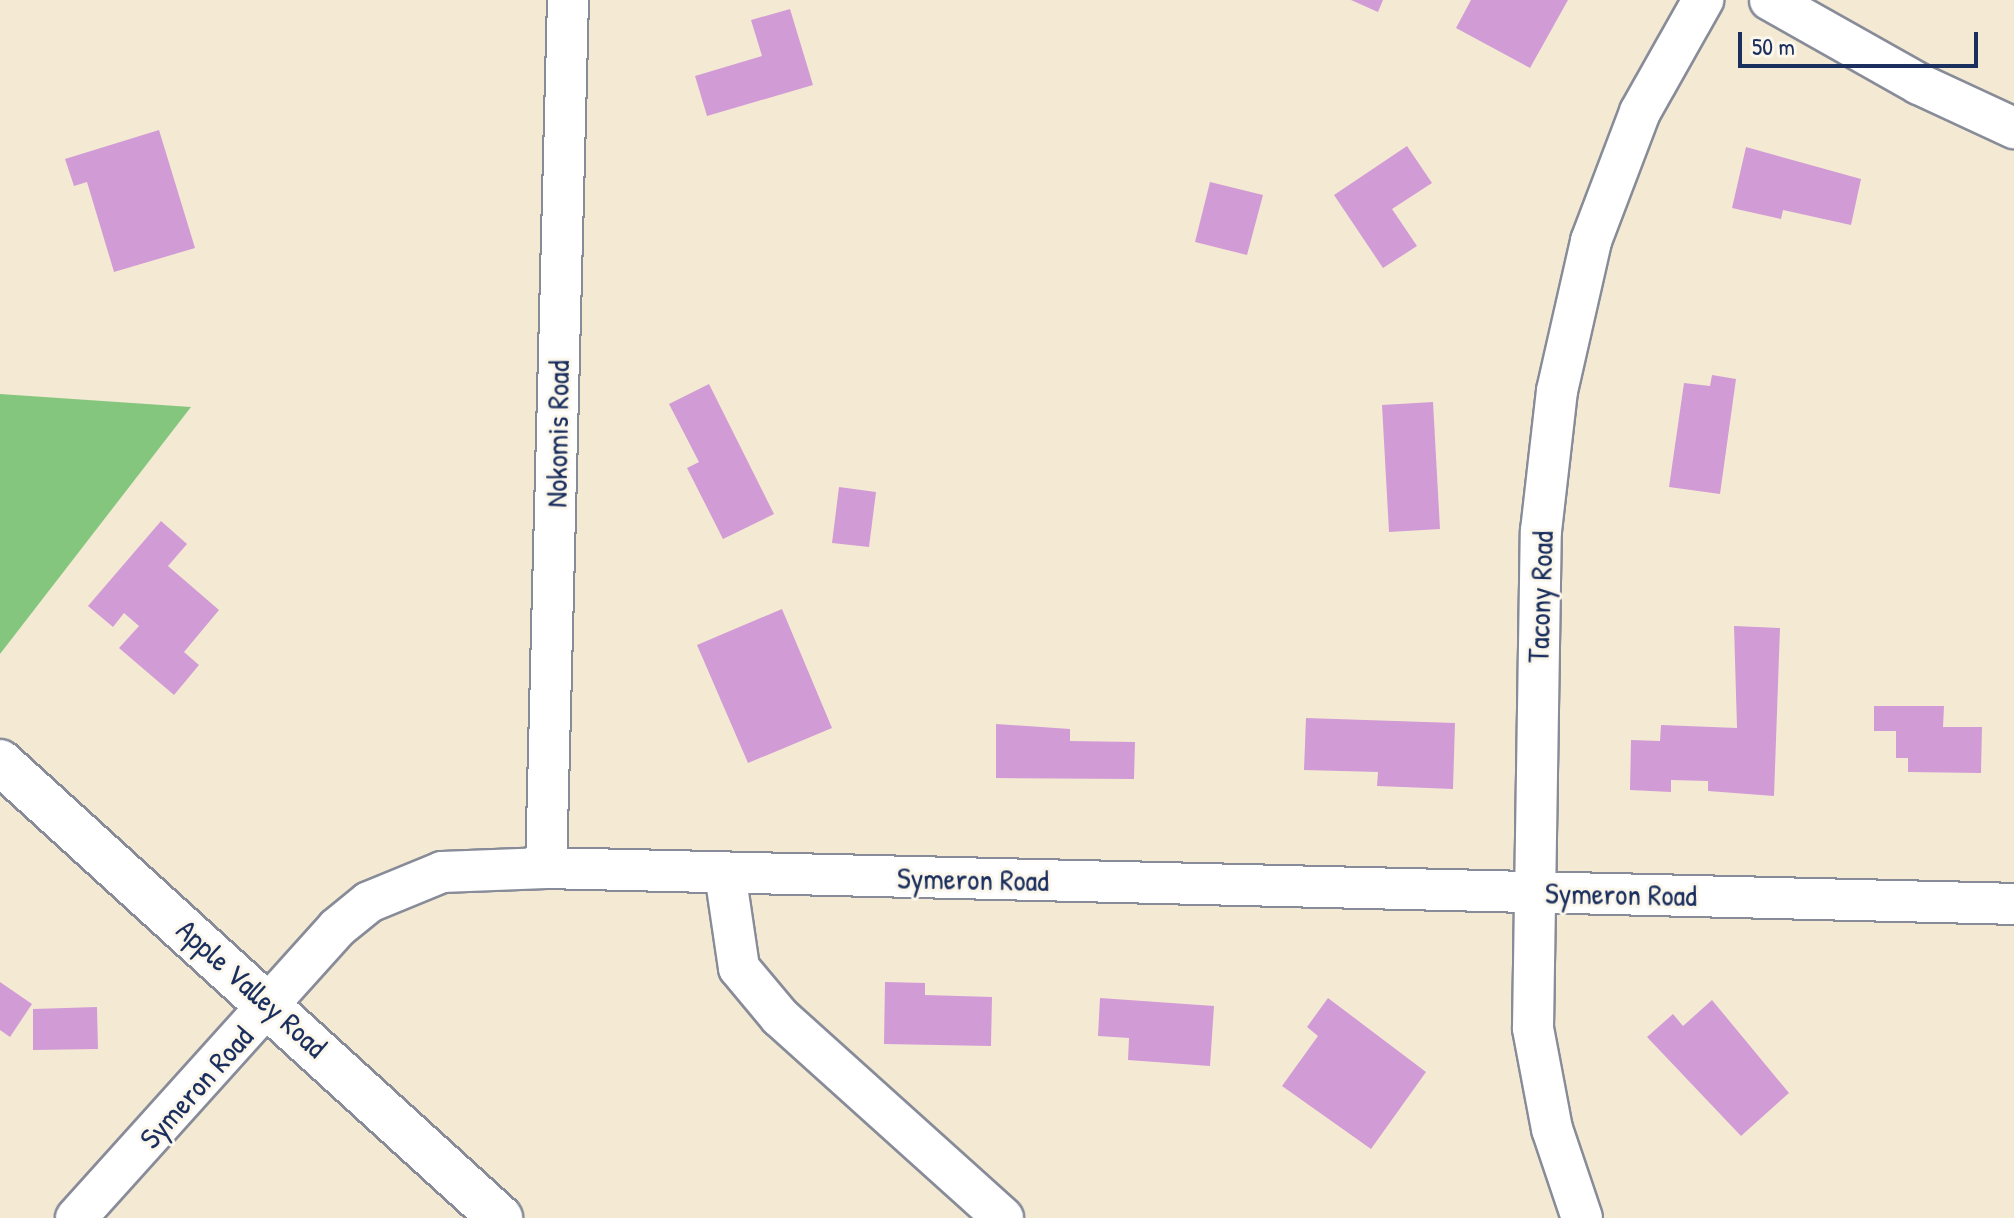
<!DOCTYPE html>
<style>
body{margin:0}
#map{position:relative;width:2014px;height:1218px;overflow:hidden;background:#f4ead4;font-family:"Patrick Hand",sans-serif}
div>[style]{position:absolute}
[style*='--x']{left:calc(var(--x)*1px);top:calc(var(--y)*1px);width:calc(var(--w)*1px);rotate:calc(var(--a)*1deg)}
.green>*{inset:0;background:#85c67e}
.building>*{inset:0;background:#d19bd6}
.roads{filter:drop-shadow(2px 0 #888c99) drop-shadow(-2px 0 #888c99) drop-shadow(0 2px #888c99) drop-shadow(0 -2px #888c99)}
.minor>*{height:40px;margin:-20px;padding:0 20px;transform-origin:20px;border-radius:20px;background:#fff}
.major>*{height:44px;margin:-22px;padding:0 22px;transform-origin:22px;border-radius:22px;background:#fff}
span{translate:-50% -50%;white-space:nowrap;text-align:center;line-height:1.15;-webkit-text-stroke:6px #fbf7ec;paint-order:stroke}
.street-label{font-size:30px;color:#1b2f5e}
.scale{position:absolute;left:1738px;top:32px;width:240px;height:36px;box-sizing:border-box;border:4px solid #1b2f5e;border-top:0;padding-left:10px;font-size:24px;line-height:28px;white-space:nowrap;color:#1b2f5e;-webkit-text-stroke:6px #fbf7ec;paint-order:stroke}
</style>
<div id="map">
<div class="green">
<i style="clip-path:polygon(0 394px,191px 407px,0 654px)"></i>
</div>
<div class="building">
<i style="clip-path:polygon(1351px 0,1383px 0,1378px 12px)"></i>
<i style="clip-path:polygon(1471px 0,1568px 0,1530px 68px,1456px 28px)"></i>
<i style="clip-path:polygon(790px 9px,813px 85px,707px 116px,695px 76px,762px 56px,751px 20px)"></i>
<i style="clip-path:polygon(159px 130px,195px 248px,114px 272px,87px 182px,74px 186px,65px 159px)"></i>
<i style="clip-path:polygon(1407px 146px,1432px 183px,1392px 209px,1417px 246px,1383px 268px,1334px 195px)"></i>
<i style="clip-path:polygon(1746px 147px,1861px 179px,1851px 225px,1783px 210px,1781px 219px,1732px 208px)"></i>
<i style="clip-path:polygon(1210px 182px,1263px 195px,1247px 255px,1195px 242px)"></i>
<i style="clip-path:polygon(1712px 375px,1736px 379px,1720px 494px,1669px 487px,1684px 383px,1710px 386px)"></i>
<i style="clip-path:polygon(709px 384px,774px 514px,723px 539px,687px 468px,699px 462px,669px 404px)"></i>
<i style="clip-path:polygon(1433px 402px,1440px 529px,1389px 532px,1382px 405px)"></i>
<i style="clip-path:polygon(839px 487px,876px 492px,869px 547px,832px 543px)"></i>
<i style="clip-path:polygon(161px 521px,187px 544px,168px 566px,219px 610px,184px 652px,199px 665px,174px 695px,119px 648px,139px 626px,124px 613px,113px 627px,88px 606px)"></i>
<i style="clip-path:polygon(782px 609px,832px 728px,748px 763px,697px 645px)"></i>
<i style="clip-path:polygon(1734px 626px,1780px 628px,1774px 796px,1708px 791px,1708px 781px,1671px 780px,1671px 792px,1630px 790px,1631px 740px,1660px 741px,1661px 725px,1737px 728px)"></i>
<i style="clip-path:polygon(1874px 706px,1944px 706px,1943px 727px,1982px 727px,1981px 773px,1908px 772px,1908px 758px,1896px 758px,1896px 731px,1874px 731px)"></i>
<i style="clip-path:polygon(1306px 718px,1455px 723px,1453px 789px,1377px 786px,1378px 772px,1304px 770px)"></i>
<i style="clip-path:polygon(996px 724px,1070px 729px,1070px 741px,1135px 742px,1134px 779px,996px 778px)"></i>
<i style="clip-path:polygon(0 982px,32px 1004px,10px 1037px,0 1030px)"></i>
<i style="clip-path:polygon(885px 982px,925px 983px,925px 995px,992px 997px,991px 1046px,884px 1044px)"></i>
<i style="clip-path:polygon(1100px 998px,1214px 1006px,1210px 1066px,1128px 1060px,1129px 1038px,1098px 1036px)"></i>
<i style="clip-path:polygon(1328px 998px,1426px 1072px,1371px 1149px,1282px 1086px,1318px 1036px,1307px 1027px)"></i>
<i style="clip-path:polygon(1712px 1000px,1789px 1093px,1741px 1136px,1647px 1037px,1673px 1014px,1683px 1026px)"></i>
<i style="clip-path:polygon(97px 1007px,98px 1049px,33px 1050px,33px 1009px)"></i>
</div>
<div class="roads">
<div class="minor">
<i style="--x:1770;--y:0;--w:171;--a:29.4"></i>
<i style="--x:1919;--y:84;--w:105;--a:24.9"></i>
<i style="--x:546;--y:868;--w:868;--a:-88.55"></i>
<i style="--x:725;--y:873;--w:96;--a:81.6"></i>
<i style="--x:739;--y:968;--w:64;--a:50.1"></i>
<i style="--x:780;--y:1017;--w:300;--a:42"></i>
<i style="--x:76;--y:1218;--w:390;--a:-48"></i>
<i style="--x:337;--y:928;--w:41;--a:-39.1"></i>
<i style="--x:369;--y:902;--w:79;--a:-22.3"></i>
<i style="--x:442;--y:872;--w:104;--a:-2.2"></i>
<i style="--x:546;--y:868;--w:1468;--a:1.4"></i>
<i style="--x:1582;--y:1218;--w:94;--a:-108.6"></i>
<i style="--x:1552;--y:1129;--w:103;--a:-100.7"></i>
<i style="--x:1533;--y:1028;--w:497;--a:-89.1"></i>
<i style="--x:1541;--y:531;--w:141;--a:-83.5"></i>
<i style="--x:1557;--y:391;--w:154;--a:-77.2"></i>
<i style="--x:1591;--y:241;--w:138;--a:-69.2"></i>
<i style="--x:1640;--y:112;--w:129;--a:-60.6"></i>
</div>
<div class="major">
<i style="--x:0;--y:762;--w:677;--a:42.36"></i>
</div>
</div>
<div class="street-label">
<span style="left:557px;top:434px;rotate:-89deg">Nokomis Road</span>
<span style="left:1540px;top:597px;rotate:-88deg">Tacony Road</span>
<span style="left:973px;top:879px;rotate:1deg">Symeron Road</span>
<span style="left:1621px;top:894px;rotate:1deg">Symeron Road</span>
<span style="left:252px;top:988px;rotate:42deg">Apple Valley Road</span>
<span style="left:196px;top:1087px;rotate:-48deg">Symeron Road</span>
</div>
<div class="scale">50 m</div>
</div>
